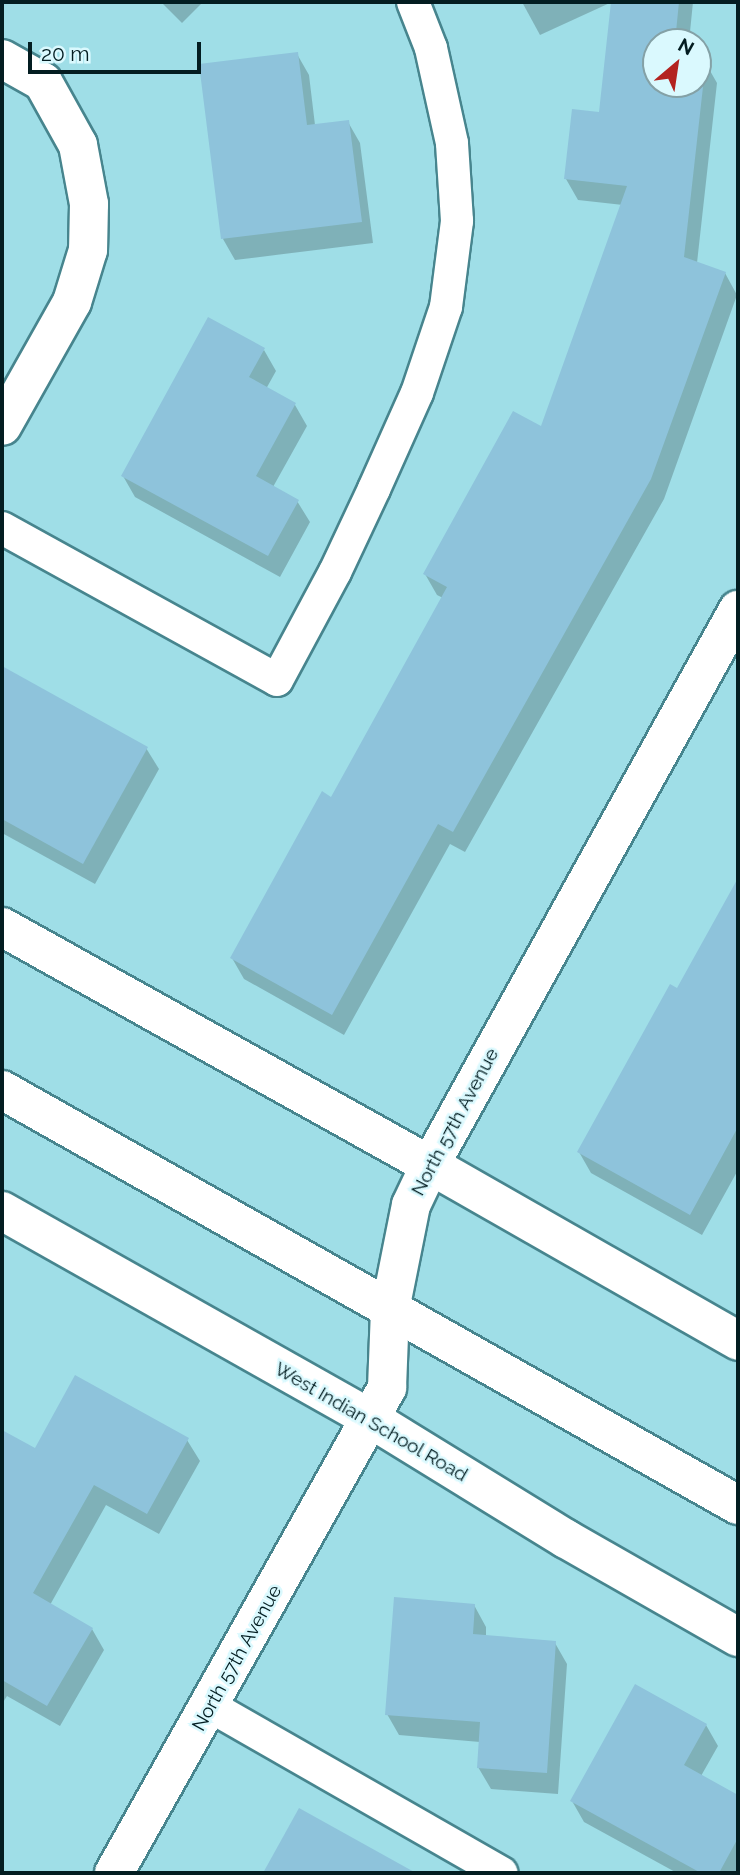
<!DOCTYPE html>
<style>
body{margin:0}
#map{position:relative;width:740px;height:1875px;overflow:hidden;background:#9fdee7;font-family:Raleway,sans-serif}
div>[style]{position:absolute}
[style*='--x']{left:calc(var(--x)*1px);top:calc(var(--y)*1px);width:calc(var(--w)*1px);rotate:calc(var(--a)*1deg)}
.shadow>*{inset:0;background:#0003}
.building>*{inset:0;background:#8ec3db}
.roads{filter:drop-shadow(2px 0 #47858e) drop-shadow(-2px 0 #47858e) drop-shadow(0 2px #47858e) drop-shadow(0 -2px #47858e)}
.service>*{height:32px;margin:-16px;padding:0 16px;transform-origin:16px;border-radius:16px;background:#fff}
.minor>*{height:38px;margin:-19px;padding:0 19px;transform-origin:19px;border-radius:19px;background:#fff}
.tertiary>*{height:38px;margin:-19px;padding:0 19px;transform-origin:19px;border-radius:19px;background:#fff}
.secondary>*{height:38px;margin:-19px;padding:0 19px;transform-origin:19px;border-radius:19px;background:#fff}
span{translate:-50% -50%;white-space:nowrap;text-align:center;line-height:1.15;-webkit-text-stroke:5px #daf9fe;paint-order:stroke}
.street-label{font-size:19px;color:#031d21}
.frame{position:absolute;inset:0;border:4px solid #031d21;pointer-events:none}
.north{position:absolute;left:642px;top:28px;width:70px;height:70px;box-sizing:border-box;background:#daf9fe;border:2px solid #84a1a6;border-radius:50%;rotate:29deg;font-size:19px;font-weight:700;line-height:28px;text-align:center;color:#031d21}
.north::after{content:'';display:block;margin:auto;width:24px;height:32px;background:#b32320;clip-path:polygon(50% 0,100% 100%,50% 72%,0 100%)}
.scale{position:absolute;left:28px;top:42px;width:173px;height:32px;box-sizing:border-box;border:4px solid #031d21;border-top:0;padding-left:9px;font-size:21px;line-height:24px;white-space:nowrap;color:#031d21;-webkit-text-stroke:5px #daf9fe;paint-order:stroke}
</style>
<div id="map">
<div class="shadow">
<i style="clip-path:polygon(161px 2px,203px 2px,182px 23px)"></i>
<i style="clip-path:polygon(522px 2px,612px 2px,540px 35px)"></i>
<i style="clip-path:polygon(613px 2px,693px 2px,689px 42px,656px 42px,656px 84px,698px 84px,698px 61px,705px 62px,717px 83px,697px 263px,725px 273px,737px 295px,664px 499px,465px 852px,450px 844px,344px 1035px,244px 979px,232px 958px,332px 799px,443px 598px,437px 595px,425px 574px,542px 429px,623px 205px,578px 200px,566px 179px,601px 114px)"></i>
<i style="clip-path:polygon(297px 54px,309px 75px,315px 125px,348px 122px,360px 143px,373px 243px,235px 260px,223px 239px)"></i>
<i style="clip-path:polygon(264px 350px,276px 371px,266px 389px,295px 405px,307px 426px,273px 487px,297px 501px,310px 522px,280px 577px,135px 497px,123px 476px)"></i>
<i style="clip-path:polygon(2px 668px,146px 748px,159px 769px,95px 884px,2px 833px)"></i>
<i style="clip-path:polygon(738px 882px,738px 1170px,702px 1235px,591px 1173px,579px 1152px,677px 991px)"></i>
<i style="clip-path:polygon(5px 1433px,35px 1450px,187px 1440px,200px 1461px,159px 1534px,106px 1505px,50px 1605px,92px 1629px,104px 1650px,60px 1726px,7px 1696px,2px 1704px,2px 1439px)"></i>
<i style="clip-path:polygon(474px 1605px,486px 1627px,486px 1637px,555px 1643px,567px 1664px,558px 1794px,491px 1789px,478px 1767px,480px 1742px,399px 1735px,387px 1714px)"></i>
<i style="clip-path:polygon(706px 1725px,718px 1746px,701px 1776px,738px 1797px,738px 1873px,677px 1873px,584px 1822px,572px 1801px)"></i>
<i style="clip-path:polygon(300px 1811px,385px 1873px,265px 1873px)"></i>
</div>
<div class="building">
<i style="clip-path:polygon(611px 2px,679px 2px,675px 42px,656px 42px,656px 84px,698px 84px,698px 59px,706px 60px,684px 257px,726px 272px,651px 479px,453px 832px,438px 824px,332px 1015px,230px 958px,322px 791px,331px 797px,447px 587px,423px 574px,513px 411px,541px 426px,627px 186px,564px 179px,572px 109px,599px 112px)"></i>
<i style="clip-path:polygon(298px 52px,307px 125px,349px 120px,362px 222px,221px 239px,199px 64px)"></i>
<i style="clip-path:polygon(208px 317px,265px 348px,249px 377px,296px 403px,256px 476px,299px 500px,268px 556px,121px 476px)"></i>
<i style="clip-path:polygon(2px 666px,148px 747px,83px 864px,2px 819px)"></i>
<i style="clip-path:polygon(738px 878px,738px 1127px,690px 1215px,577px 1152px,670px 984px,677px 988px)"></i>
<i style="clip-path:polygon(75px 1375px,189px 1438px,147px 1514px,94px 1485px,33px 1593px,93px 1628px,47px 1706px,2px 1680px,2px 1430px,35px 1448px)"></i>
<i style="clip-path:polygon(394px 1597px,475px 1604px,473px 1634px,556px 1641px,547px 1773px,477px 1768px,480px 1722px,385px 1715px)"></i>
<i style="clip-path:polygon(635px 1684px,707px 1724px,684px 1765px,738px 1795px,738px 1838px,719px 1873px,701px 1873px,570px 1801px)"></i>
<i style="clip-path:polygon(299px 1808px,416px 1873px,263px 1873px)"></i>
</div>
<div class="roads">
<div class="service">
<i style="--x:2;--y:528;--w:314;--a:28.9"></i>
<i style="--x:277;--y:680;--w:123;--a:-61.8"></i>
<i style="--x:335;--y:572;--w:92;--a:-64.8"></i>
<i style="--x:374;--y:489;--w:105;--a:-65.9"></i>
<i style="--x:417;--y:393;--w:91;--a:-71.4"></i>
<i style="--x:446;--y:307;--w:87;--a:-82.7"></i>
<i style="--x:457;--y:221;--w:78;--a:-93.7"></i>
<i style="--x:452;--y:143;--w:97;--a:-102.5"></i>
<i style="--x:431;--y:48;--w:49;--a:-111.4"></i>
<i style="--x:210;--y:1706;--w:336;--a:29.8"></i>
</div>
<div class="minor">
<i style="--x:2;--y:59;--w:47;--a:29.3"></i>
<i style="--x:43;--y:82;--w:72;--a:60.9"></i>
<i style="--x:78;--y:145;--w:60;--a:79.4"></i>
<i style="--x:89;--y:204;--w:46;--a:91.2"></i>
<i style="--x:88;--y:250;--w:54;--a:107.1"></i>
<i style="--x:72;--y:302;--w:142;--a:119.4"></i>
<i style="--x:2;--y:927;--w:490;--a:29.1"></i>
<i style="--x:430;--y:1165;--w:355;--a:29.7"></i>
<i style="--x:2;--y:1211;--w:424;--a:29.4"></i>
<i style="--x:371;--y:1419;--w:229;--a:31.6"></i>
<i style="--x:566;--y:1539;--w:198;--a:29.7"></i>
</div>
<div class="tertiary">
<i style="--x:114;--y:1873;--w:557;--a:-60.63"></i>
<i style="--x:387;--y:1388;--w:78;--a:-87.8"></i>
<i style="--x:390;--y:1310;--w:107;--a:-78.7"></i>
<i style="--x:411;--y:1205;--w:44;--a:-64.6"></i>
<i style="--x:430;--y:1165;--w:635;--a:-60.97"></i>
</div>
<div class="secondary">
<i style="--x:2;--y:1090;--w:845;--a:29.42"></i>
</div>
</div>
<div class="street-label">
<span style="left:455px;top:1122px;rotate:-62deg">North 57th Avenue</span>
<span style="left:371px;top:1422px;rotate:30deg">West Indian School Road</span>
<span style="left:237px;top:1658px;rotate:-61deg">North 57th Avenue</span>
</div>
<div class="frame"></div>
<div class="north">N</div>
<div class="scale">20 m</div>
</div>
